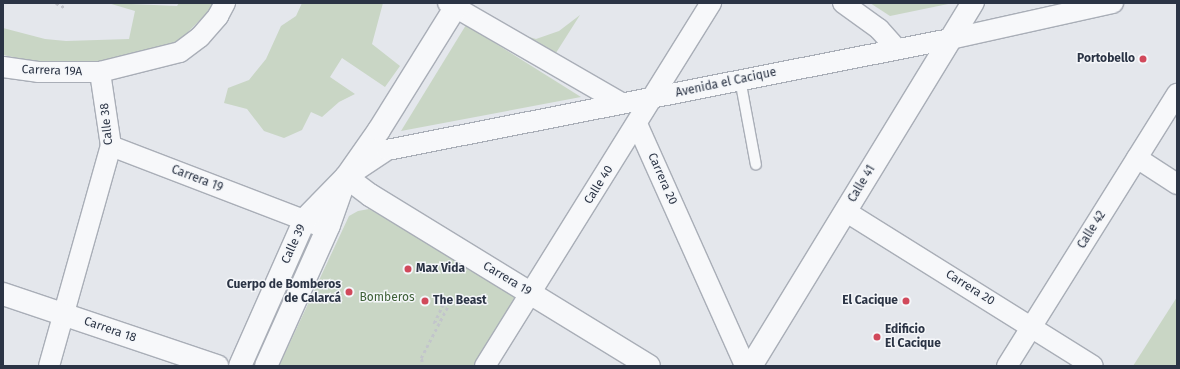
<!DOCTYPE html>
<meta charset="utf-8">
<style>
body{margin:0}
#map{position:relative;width:1180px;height:369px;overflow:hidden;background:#e4e7ec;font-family:"Fira Sans",sans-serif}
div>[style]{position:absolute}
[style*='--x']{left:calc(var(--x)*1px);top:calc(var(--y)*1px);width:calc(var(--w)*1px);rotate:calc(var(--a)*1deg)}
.green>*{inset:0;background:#c9d6c5}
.path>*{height:2.5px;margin-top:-1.25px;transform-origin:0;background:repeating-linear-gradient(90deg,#c2c5cb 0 3px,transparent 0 6px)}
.roads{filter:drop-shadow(1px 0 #a9aeb7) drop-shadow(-1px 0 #a9aeb7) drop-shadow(0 1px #a9aeb7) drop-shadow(0 -1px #a9aeb7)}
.service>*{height:10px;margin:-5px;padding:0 5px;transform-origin:5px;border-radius:5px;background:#f7f8fa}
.minor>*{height:20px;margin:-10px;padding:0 10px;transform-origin:10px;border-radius:10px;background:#f7f8fa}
.tertiary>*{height:22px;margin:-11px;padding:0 11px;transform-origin:11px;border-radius:11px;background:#f7f8fa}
.dots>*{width:11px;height:11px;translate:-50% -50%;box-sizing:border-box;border:2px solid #f4f6f9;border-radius:50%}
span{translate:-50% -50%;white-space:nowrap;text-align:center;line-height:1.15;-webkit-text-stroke:3px #f4f6f9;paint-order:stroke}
.poi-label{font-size:12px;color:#2b3445;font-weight:700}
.right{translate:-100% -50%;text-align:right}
.left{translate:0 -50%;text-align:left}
.street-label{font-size:12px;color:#2b3445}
.park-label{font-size:12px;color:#3f6138}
.frame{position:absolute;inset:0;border:4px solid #2b3445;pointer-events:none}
</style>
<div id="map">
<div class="green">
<i style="clip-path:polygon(108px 3px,177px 6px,179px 3px,213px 3px,208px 12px,176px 44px,94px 63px,42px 63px,3px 55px,3px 28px,45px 39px,66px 41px,129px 39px,135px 11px)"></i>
<i style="clip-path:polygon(302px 3px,383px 3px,372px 44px,400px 66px,385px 87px,342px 58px,330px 77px,355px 94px,339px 102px,322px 117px,311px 112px,302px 130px,284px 138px,264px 131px,247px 109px,224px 103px,228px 88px,249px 80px,266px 59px,281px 26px,296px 16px)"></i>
<i style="clip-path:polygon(870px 3px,953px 3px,890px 16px)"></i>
<i style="clip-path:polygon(580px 15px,554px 56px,527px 41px,529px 37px,536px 39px,559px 31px)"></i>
<i style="clip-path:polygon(466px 25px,581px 97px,401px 131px)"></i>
<i style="clip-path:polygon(369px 209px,520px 295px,474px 366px,279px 366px,349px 216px,358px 211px)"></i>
<i style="clip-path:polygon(1177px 297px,1177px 366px,1133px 366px)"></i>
</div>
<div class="path">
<i style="--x:56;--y:3;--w:11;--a:27"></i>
<i style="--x:422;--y:362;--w:4;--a:-104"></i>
<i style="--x:421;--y:358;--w:63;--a:-62.6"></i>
<i style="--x:450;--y:302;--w:5;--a:-143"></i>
<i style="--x:446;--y:299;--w:26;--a:115"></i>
<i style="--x:435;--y:323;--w:2;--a:-153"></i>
</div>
<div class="roads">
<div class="service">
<i style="--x:740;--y:79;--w:87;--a:79.5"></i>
</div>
<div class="minor">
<i style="--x:448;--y:3;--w:200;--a:30"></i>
<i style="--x:843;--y:3;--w:44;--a:35.8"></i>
<i style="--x:879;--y:29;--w:25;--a:48"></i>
<i style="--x:3;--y:67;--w:35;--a:8"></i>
<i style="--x:38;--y:72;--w:62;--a:0"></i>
<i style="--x:100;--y:72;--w:82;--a:-14"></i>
<i style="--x:180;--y:52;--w:25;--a:-37"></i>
<i style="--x:200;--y:37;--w:28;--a:-49"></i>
<i style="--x:218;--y:16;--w:15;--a:-62"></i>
<i style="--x:637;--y:124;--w:265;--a:65.9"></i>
<i style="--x:111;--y:146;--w:231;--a:21"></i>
<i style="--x:1137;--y:158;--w:48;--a:33"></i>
<i style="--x:348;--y:176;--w:47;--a:-33.7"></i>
<i style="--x:387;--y:150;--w:574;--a:-11.15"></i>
<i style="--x:950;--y:39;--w:167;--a:-12.5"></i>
<i style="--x:845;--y:211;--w:292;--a:32"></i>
<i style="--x:49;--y:366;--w:229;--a:-74.3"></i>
<i style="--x:111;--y:146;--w:75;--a:-98.5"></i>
<i style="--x:485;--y:366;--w:428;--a:-58.1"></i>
<i style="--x:1007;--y:366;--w:321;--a:-58"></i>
</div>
<div class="tertiary">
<i style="--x:3;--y:294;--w:226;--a:18.6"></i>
<i style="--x:240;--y:366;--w:161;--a:-66.1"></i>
<i style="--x:305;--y:219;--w:59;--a:-45.7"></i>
<i style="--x:346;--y:177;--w:57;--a:-54.9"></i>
<i style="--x:379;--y:130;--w:150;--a:-58.1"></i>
<i style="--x:266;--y:366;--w:154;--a:-65.9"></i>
<i style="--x:329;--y:225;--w:51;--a:-70.5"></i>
<i style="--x:346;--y:177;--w:30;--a:37"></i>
<i style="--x:370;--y:195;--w:327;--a:31.5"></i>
<i style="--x:751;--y:366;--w:426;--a:-58.6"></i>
</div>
</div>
<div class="dots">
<i style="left:1143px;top:59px;background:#d1495b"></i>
<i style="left:408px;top:269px;background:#d1495b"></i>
<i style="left:349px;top:292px;background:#d1495b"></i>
<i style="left:425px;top:301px;background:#d1495b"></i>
<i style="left:906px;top:301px;background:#d1495b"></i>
<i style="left:877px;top:337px;background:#d1495b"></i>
</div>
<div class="poi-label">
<span class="right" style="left:1135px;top:59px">Portobello</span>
<span class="left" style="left:416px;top:269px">Max Vida</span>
<span class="right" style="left:341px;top:292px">Cuerpo de Bomberos<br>de Calarcá</span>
<span class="left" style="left:433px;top:301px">The Beast</span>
<span class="right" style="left:898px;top:301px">El Cacique</span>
<span class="left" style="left:885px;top:337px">Edificio<br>El Cacique</span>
</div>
<div class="street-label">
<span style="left:52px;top:71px;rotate:2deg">Carrera 19A</span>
<span style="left:726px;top:83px;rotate:-12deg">Avenida el Cacique</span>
<span style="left:107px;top:124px;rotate:-96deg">Calle 38</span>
<span style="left:197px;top:179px;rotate:21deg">Carrera 19</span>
<span style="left:662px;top:179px;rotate:66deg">Carrera 20</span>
<span style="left:862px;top:184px;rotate:-59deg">Calle 41</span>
<span style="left:599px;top:185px;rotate:-58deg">Calle 40</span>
<span style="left:1092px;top:230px;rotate:-58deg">Calle 42</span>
<span style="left:294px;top:244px;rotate:-66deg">Calle 39</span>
<span style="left:507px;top:279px;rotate:31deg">Carrera 19</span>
<span style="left:970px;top:288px;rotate:32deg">Carrera 20</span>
<span style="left:110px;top:330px;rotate:19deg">Carrera 18</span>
</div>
<div class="park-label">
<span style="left:387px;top:298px">Bomberos</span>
</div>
<div class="frame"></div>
</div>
